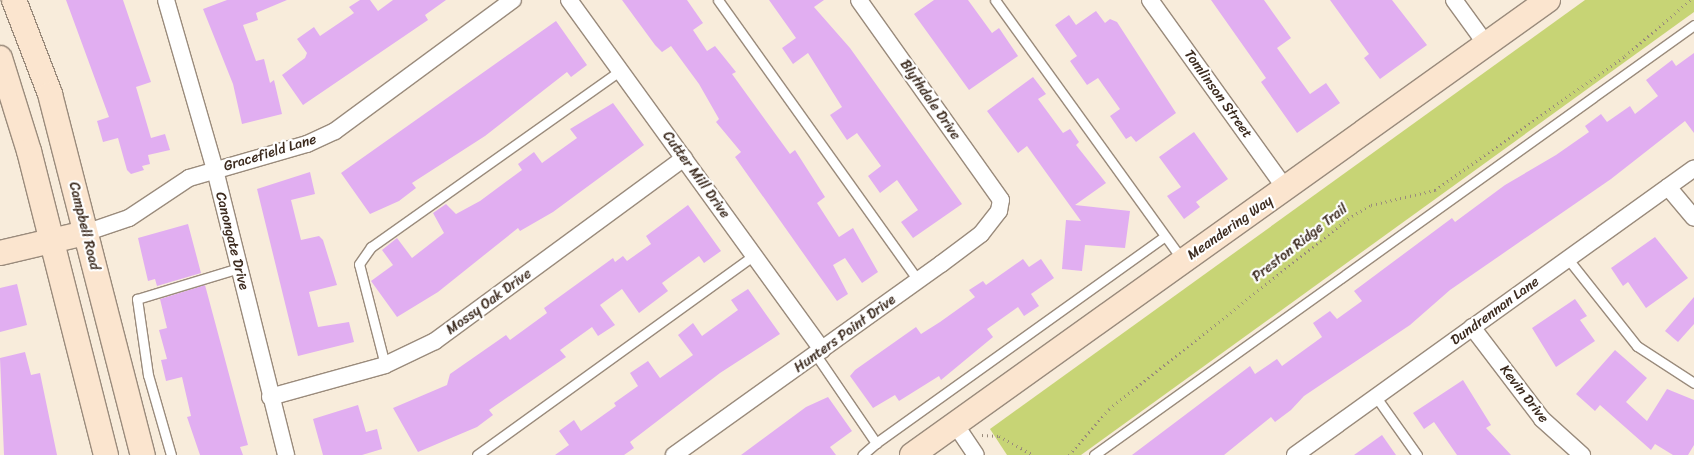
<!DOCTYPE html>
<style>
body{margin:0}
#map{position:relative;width:1694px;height:455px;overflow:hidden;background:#f8ecdb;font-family:Sriracha,sans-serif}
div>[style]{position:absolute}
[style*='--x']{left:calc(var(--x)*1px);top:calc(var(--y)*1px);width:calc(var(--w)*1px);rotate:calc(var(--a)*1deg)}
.green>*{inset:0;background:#c7d475}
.building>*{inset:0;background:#e1aef1}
.path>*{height:3px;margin-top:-1.5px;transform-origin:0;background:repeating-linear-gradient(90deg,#9a8b7c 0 1px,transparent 0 5px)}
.roads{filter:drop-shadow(1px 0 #9a8b7c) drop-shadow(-1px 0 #9a8b7c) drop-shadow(0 1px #9a8b7c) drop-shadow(0 -1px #9a8b7c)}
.lane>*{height:9px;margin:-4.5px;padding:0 4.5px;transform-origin:4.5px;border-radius:4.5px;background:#fff}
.street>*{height:16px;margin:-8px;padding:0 8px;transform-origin:8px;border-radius:8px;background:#fff}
.secondary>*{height:24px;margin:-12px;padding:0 12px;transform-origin:12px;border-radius:12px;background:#fbe5cf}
span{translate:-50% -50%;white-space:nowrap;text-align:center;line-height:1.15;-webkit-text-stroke:4.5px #fff;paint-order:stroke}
.street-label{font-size:14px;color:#3b2a1e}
</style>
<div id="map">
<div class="green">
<i style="clip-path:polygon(1585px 0,1694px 0,1694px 12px,1081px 455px,1007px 455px,990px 429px)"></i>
</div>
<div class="building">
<i style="clip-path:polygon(66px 0,123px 0,151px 82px,136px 87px,151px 138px,165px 134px,170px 150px,148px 155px,150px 164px,142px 166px,144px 170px,131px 174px,127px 170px,118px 138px,103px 142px,97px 121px,109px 117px)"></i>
<i style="clip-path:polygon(227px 0,287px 0,256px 13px,258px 20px,243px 25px,256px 61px,264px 59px,270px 83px,274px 80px,282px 114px,242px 124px,233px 84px,203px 9px)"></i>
<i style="clip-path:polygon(360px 0,370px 0,378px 11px,393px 0,446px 0,425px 15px,428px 20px,303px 105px,282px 75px,305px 58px,307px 53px,297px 39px,314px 27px,320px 36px,354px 13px,349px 7px)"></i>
<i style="clip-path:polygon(622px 0,687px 0,703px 23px,693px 30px,707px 51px,715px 46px,736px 72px,732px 74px,790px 154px,795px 150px,825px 197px,817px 203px,839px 237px,853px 228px,878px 272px,862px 283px,845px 258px,833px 265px,848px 294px,837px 301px,735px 157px,741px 152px,716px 122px,719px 119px,699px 84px,671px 46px,662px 52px,655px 45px)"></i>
<i style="clip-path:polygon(769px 0,824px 0,814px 7px,850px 48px,962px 204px,913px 238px,901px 222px,918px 210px,897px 180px,880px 193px,868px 176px,881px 166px,857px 133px,847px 140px,830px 115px,842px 107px,808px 53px,793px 64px,782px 48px,796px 38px)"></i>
<i style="clip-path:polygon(934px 0,968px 0,992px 33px,999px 28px,1018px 56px,969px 90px,914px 14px)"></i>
<i style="clip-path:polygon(1211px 0,1264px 0,1291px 38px,1277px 48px,1310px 94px,1326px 83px,1340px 103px,1297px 133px,1261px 82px,1266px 78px)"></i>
<i style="clip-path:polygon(1330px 0,1392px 0,1427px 45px,1380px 79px,1364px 58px,1369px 54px)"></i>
<i style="clip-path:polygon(1096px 11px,1105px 23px,1110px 19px,1117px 22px,1176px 113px,1136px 142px,1131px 136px,1126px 139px,1110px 116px,1120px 109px,1098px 78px,1087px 85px,1070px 61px,1077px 56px,1055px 25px,1069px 15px,1076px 25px)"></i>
<i style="clip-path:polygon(556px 21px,587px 65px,571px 77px,567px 72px,485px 136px,412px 183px,416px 188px,399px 201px,370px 214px,341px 173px)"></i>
<i style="clip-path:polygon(1694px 53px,1694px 133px,1685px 121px,1611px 179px,1450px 290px,1410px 325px,1304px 396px,1291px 410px,1275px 422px,1271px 417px,1224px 455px,1132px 455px,1250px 366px,1255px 374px,1277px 359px,1282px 366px,1322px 337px,1313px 323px,1330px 311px,1337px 319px,1362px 301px,1354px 291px,1452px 218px,1455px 222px,1505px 185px,1556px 155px,1589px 132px,1585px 126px,1601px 114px,1607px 122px,1630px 106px,1635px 114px,1658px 96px,1646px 80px,1672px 60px,1676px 66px)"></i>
<i style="clip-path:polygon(1033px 77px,1046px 94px,1038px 99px,1063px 133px,1070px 129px,1079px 142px,1076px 145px,1106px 183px,1075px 205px,1130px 211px,1125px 248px,1085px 245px,1082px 271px,1062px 269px,1066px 220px,1081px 221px,1027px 146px,1018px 153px,987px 111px)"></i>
<i style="clip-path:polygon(613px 103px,644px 145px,553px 212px,520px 231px,518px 228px,438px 292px,397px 317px,371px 281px,393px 265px,382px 250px,397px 238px,412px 258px,444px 233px,433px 213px,446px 204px,456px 214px,480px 201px,522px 170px,518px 164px,534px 152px,542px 163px,577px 138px,570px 129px)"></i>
<i style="clip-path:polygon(1194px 132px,1228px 179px,1196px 202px,1200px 207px,1184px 219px,1167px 196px,1181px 187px,1159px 157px)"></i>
<i style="clip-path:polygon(310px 172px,315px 194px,291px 200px,301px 240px,319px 236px,323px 240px,337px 285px,309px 292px,318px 327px,349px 322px,354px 342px,298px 356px,257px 189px)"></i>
<i style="clip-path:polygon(688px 205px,721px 251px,704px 263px,699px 256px,662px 283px,668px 291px,639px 313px,622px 289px,600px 305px,615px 325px,598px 336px,592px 327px,560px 350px,566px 357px,489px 410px,493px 415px,477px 427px,418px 452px,393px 408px,447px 385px,450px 374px,506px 335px,510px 340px,547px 313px,544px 308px,613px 258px,615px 262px,623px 256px,627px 261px,651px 244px,646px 236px)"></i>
<i style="clip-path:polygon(188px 224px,201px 273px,157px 286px,155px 279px,148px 281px,138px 238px)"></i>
<i style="clip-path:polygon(1655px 237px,1688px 278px,1646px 308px,1628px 282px,1623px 286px,1611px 268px)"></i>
<i style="clip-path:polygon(1023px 259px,1029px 267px,1041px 259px,1054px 278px,1031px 294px,1039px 306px,1024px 316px,1018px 307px,987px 329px,993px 337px,941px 380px,939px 376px,899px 401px,895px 395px,873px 408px,850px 376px,855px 370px,916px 327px,921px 334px,940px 322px,975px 297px,969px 290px,983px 281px,986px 285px)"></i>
<i style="clip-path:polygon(17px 284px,27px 325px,0 332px,0 288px)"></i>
<i style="clip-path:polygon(205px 285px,248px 445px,240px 447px,243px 455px,200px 455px,187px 417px,191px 416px,182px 377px,166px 381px,161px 360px,167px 359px,159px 330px,167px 328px,160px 299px)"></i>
<i style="clip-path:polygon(748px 289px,780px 334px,720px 373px,630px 442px,634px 448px,624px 455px,555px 455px,569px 445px,559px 431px,574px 420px,581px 431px,616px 406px,614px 403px,638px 386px,630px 373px,648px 361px,660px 378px,693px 355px,678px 335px,693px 323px,702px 336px,738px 310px,731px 300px)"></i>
<i style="clip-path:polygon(1694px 297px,1694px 324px,1678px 342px,1665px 331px)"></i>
<i style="clip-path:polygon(1575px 299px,1587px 316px,1580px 320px,1595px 341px,1556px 367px,1532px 328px)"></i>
<i style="clip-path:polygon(1615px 350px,1647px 378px,1626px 402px,1647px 421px,1667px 389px,1694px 400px,1694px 445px,1688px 455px,1673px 455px,1655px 444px,1651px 450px,1600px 405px,1595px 411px,1576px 394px)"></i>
<i style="clip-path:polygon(25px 352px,31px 375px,40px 373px,57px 455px,4px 455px,0 358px)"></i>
<i style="clip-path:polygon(1463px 380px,1491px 425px,1486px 428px,1511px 455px,1457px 455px,1434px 422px,1424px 429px,1413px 413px)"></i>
<i style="clip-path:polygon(828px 397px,852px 431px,830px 447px,836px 455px,741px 455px,806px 407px)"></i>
<i style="clip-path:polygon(358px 405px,366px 432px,377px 429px,382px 449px,362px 455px,323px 455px,313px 419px)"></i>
<i style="clip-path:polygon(1382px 435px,1396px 455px,1354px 455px)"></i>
</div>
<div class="path">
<i style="--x:982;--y:435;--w:17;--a:3"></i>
<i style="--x:999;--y:436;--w:39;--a:29"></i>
<i style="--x:1069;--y:455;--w:61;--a:-49"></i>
<i style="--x:1109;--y:409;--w:310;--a:-38.5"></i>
<i style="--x:1352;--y:216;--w:22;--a:-30"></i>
<i style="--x:1371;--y:205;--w:66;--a:-13.2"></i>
<i style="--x:1435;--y:190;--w:232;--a:-35.2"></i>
<i style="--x:1625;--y:56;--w:86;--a:-40.7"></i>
</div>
<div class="roads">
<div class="lane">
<i style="--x:718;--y:0;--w:344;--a:54.5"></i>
<i style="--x:995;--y:0;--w:319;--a:54.2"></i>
<i style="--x:1568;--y:259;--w:111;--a:51.6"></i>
<i style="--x:1637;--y:346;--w:68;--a:33"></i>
<i style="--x:816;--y:355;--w:107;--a:55.7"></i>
<i style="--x:876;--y:443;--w:18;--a:139"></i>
<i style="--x:385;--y:365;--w:104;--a:-104.4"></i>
<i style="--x:359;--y:264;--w:21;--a:-55"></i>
<i style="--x:371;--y:247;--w:305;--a:-35.3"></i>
<i style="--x:1376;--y:397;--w:71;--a:54.7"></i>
<i style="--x:876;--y:443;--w:355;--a:-35.6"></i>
<i style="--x:171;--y:455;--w:83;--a:-106"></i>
<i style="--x:148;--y:375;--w:77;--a:-98.2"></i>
<i style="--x:137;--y:299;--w:107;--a:-16.9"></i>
<i style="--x:477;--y:455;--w:342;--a:-35.8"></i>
<i style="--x:1094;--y:455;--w:738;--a:-35.63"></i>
</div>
<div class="street">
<i style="--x:166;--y:0;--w:177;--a:73.9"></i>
<i style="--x:215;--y:170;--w:294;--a:76"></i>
<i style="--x:569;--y:0;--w:432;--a:54.1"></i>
<i style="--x:1150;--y:0;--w:233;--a:54.3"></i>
<i style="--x:1454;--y:0;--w:54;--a:54"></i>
<i style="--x:1668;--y:187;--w:40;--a:50"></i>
<i style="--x:85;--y:233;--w:46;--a:-18.8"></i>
<i style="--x:129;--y:218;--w:72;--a:-33.7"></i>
<i style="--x:189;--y:178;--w:123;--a:-16.1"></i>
<i style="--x:307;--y:144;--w:31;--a:-25"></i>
<i style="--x:335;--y:131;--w:221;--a:-36.4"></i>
<i style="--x:1472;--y:327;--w:116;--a:52.7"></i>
<i style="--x:1542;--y:419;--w:54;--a:42"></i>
<i style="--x:270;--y:397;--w:119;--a:-15.5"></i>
<i style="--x:385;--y:365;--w:55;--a:-25.6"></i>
<i style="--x:435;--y:341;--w:309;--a:-36.3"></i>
<i style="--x:955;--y:424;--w:37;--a:56"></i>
<i style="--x:674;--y:455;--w:328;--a:-35.6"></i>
<i style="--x:941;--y:264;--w:50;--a:-36.9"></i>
<i style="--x:981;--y:234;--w:29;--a:-52"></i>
<i style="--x:999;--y:211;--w:11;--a:-80"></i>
<i style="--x:1001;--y:200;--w:245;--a:-125.4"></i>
<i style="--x:1295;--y:455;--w:491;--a:-35.7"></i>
</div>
<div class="secondary">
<i style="--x:14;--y:0;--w:101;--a:69"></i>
<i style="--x:50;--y:94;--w:373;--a:75.6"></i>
<i style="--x:0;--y:58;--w:97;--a:72.7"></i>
<i style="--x:29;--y:151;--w:314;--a:75.8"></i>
<i style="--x:0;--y:253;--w:87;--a:-13.2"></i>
<i style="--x:912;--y:455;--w:782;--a:-35.58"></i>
</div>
</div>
<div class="street-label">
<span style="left:1218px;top:94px;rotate:54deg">Tomlinson Street</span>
<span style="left:930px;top:100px;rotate:55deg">Blythdale Drive</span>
<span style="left:270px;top:153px;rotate:-17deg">Gracefield Lane</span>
<span style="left:696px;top:175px;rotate:54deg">Cutter Mill Drive</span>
<span style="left:84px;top:226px;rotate:76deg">Campbell Road</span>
<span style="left:1230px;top:228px;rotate:-35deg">Meandering Way</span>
<span style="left:232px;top:241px;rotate:76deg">Canongate Drive</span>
<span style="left:1300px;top:243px;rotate:-38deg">Preston Ridge Trail</span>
<span style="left:489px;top:302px;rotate:-36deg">Mossy Oak Drive</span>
<span style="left:1495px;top:311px;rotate:-36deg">Dundrennan Lane</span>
<span style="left:845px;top:334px;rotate:-36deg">Hunters Point Drive</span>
<span style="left:1524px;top:394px;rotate:52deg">Kevin Drive</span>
</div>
</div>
